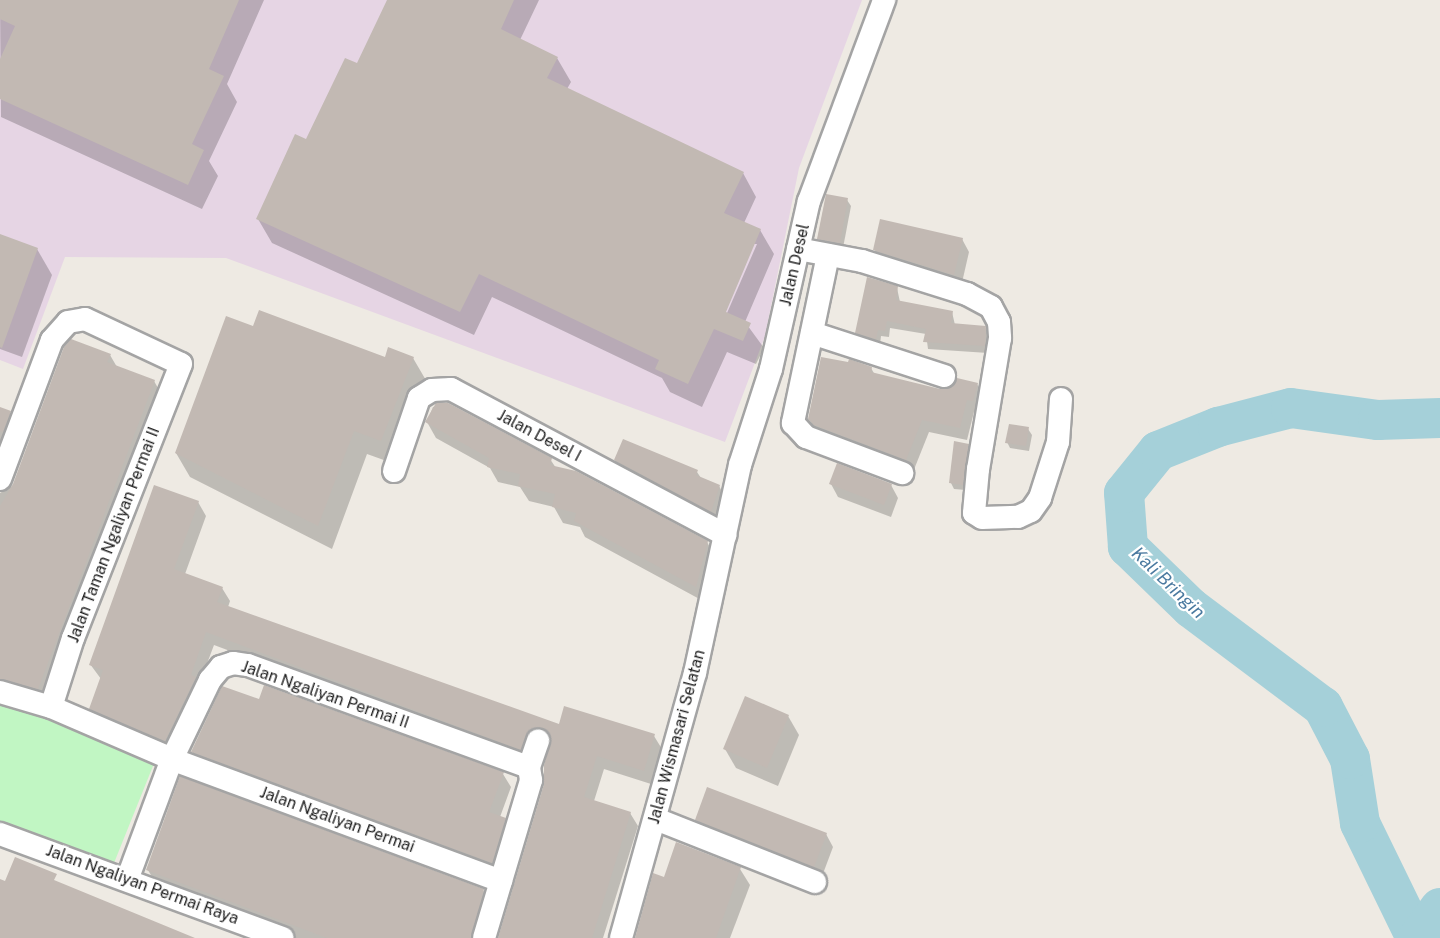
<!DOCTYPE html>
<style>
body{margin:0}
#map{position:relative;width:1440px;height:938px;overflow:hidden;background:#eeeae3;font-family:"Public Sans",sans-serif}
div>[style]{position:absolute}
[style*='--x']{left:calc(var(--x)*1px);top:calc(var(--y)*1px);width:calc(var(--w)*1px);rotate:calc(var(--a)*1deg)}
.industrial>*{inset:0;background:#e6d5e4}
.park>*{inset:0;background:#c1f6c3}
.shadow>*{inset:0;background:#0003}
.river>*{height:40px;margin:-20px;padding:0 20px;transform-origin:20px;border-radius:20px;background:#a5d0d9}
.building>*{inset:0;background:#c2b9b3}
.roads{filter:drop-shadow(2px 0 #a4a4a4) drop-shadow(-2px 0 #a4a4a4) drop-shadow(0 2px #a4a4a4) drop-shadow(0 -2px #a4a4a4)}
.street>*{height:22px;margin:-11px;padding:0 11px;transform-origin:11px;border-radius:11px;background:#fff}
span{translate:-50% -50%;white-space:nowrap;text-align:center;line-height:1.15;-webkit-text-stroke:4.5px #fff;paint-order:stroke}
.street-label{font-size:16px;color:#1d1d1d}
.water-label{font-size:18px;color:#4b7aa0;font-style:italic}
</style>
<div id="map">
<div class="industrial">
<i style="clip-path:polygon(0 0,862px 0,799px 168px,765px 336px,725px 442px,226px 258px,65px 257px,23px 369px,0 360px)"></i>
</div>
<div class="park">
<i style="clip-path:polygon(0 700px,155px 761px,112px 868px,0 823px)"></i>
</div>
<div class="shadow">
<i style="clip-path:polygon(0 0,264px 0,227px 84px,237px 102px,209px 161px,218px 176px,202px 209px,1px 117px)"></i>
<i style="clip-path:polygon(evenodd,388px 0,539px 0,520px 40px,557px 58px,571px 82px,567px 89px,743px 173px,756px 197px,744px 223px,760px 230px,774px 254px,745px 322px,764px 348px,756px 364px,727px 352px,702px 407px,670px 392px,662px 378px,492px 297px,474px 335px,272px 243px,258px 219px,358px 65px,388px 0,753px 244px,757px 244px,724px 320px,722px 318px,753px 244px)"></i>
<i style="clip-path:polygon(847px 200px,851px 206px,843px 248px,822px 244px,819px 239px)"></i>
<i style="clip-path:polygon(0 236px,37px 249px,52px 275px,22px 357px,0 349px)"></i>
<i style="clip-path:polygon(962px 239px,969px 252px,961px 287px,882px 263px,875px 250px)"></i>
<i style="clip-path:polygon(897px 288px,900px 302px,952px 312px,955px 325px,985px 327px,989px 334px,988px 353px,928px 349px,926px 334px,890px 328px,889px 337px,881px 336px,880px 345px,860px 340px,856px 332px)"></i>
<i style="clip-path:polygon(254px 328px,386px 359px,413px 358px,427px 382px,395px 464px,367px 454px,332px 549px,190px 477px,176px 453px)"></i>
<i style="clip-path:polygon(110px 355px,117px 367px,154px 381px,162px 395px,46px 702px,0 695px,0 493px,14px 485px)"></i>
<i style="clip-path:polygon(871px 368px,875px 375px,940px 390px,977px 384px,984px 397px,980px 413px,974px 412px,967px 440px,929px 432px,913px 472px,817px 432px,809px 419px)"></i>
<i style="clip-path:polygon(448px 404px,550px 459px,556px 468px,707px 542px,716px 558px,705px 602px,585px 537px,580px 527px,563px 523px,554px 507px,529px 501px,520px 487px,498px 482px,490px 468px,436px 438px,427px 422px,433px 407px)"></i>
<i style="clip-path:polygon(0 408px,10px 412px,18px 426px,11px 445px,0 441px)"></i>
<i style="clip-path:polygon(1028px 429px,1032px 435px,1029px 451px,1010px 448px,1007px 442px)"></i>
<i style="clip-path:polygon(968px 445px,971px 451px,966px 490px,954px 489px,951px 483px)"></i>
<i style="clip-path:polygon(615px 460px,697px 472px,701px 478px,719px 486px,726px 499px,718px 523px,623px 473px)"></i>
<i style="clip-path:polygon(831px 484px,891px 485px,898px 498px,891px 517px,838px 497px)"></i>
<i style="clip-path:polygon(198px 502px,206px 516px,185px 574px,222px 588px,230px 601px,228px 607px,560px 726px,654px 736px,662px 749px,651px 784px,604px 769px,594px 801px,630px 813px,638px 826px,603px 938px,500px 938px,545px 784px,552px 742px,536px 745px,528px 762px,214px 645px,173px 754px,98px 722px,90px 708px,101px 679px,90px 664px)"></i>
<i style="clip-path:polygon(260px 701px,503px 774px,511px 787px,500px 817px,512px 832px,499px 876px,200px 765px,192px 751px)"></i>
<i style="clip-path:polygon(788px 716px,799px 735px,778px 786px,736px 768px,725px 749px)"></i>
<i style="clip-path:polygon(696px 820px,826px 834px,833px 847px,821px 879px,704px 832px)"></i>
<i style="clip-path:polygon(740px 869px,750px 885px,730px 938px,643px 938px,664px 879px)"></i>
<i style="clip-path:polygon(148px 870px,483px 890px,491px 904px,482px 938px,296px 938px,156px 884px)"></i>
</div>
<div class="river">
<i style="--x:1416;--y:938;--w:128;--a:-116"></i>
<i style="--x:1360;--y:823;--w:65;--a:-98.9"></i>
<i style="--x:1350;--y:759;--w:59;--a:-117.4"></i>
<i style="--x:1323;--y:707;--w:165;--a:-143.1"></i>
<i style="--x:1191;--y:608;--w:88;--a:-135.9"></i>
<i style="--x:1128;--y:547;--w:54;--a:-94.2"></i>
<i style="--x:1124;--y:493;--w:54;--a:-51"></i>
<i style="--x:1158;--y:451;--w:65;--a:-21.8"></i>
<i style="--x:1218;--y:427;--w:75;--a:-14.6"></i>
<i style="--x:1291;--y:408;--w:88;--a:7.9"></i>
<i style="--x:1378;--y:420;--w:62;--a:-1.8"></i>
<i style="--x:1418;--y:938;--w:37;--a:-54"></i>
</div>
<div class="building">
<i style="clip-path:polygon(0 0,239px 0,209px 69px,224px 76px,192px 144px,204px 150px,188px 185px,0 99px,0 59px,15px 26px,0 19px)"></i>
<i style="clip-path:polygon(387px 0,514px 0,501px 29px,558px 57px,547px 78px,744px 172px,724px 213px,761px 229px,726px 312px,751px 323px,743px 341px,714px 329px,688px 384px,655px 369px,659px 360px,479px 274px,460px 312px,256px 219px,295px 134px,306px 139px,345px 58px,357px 63px)"></i>
<i style="clip-path:polygon(826px 194px,848px 198px,840px 243px,817px 239px)"></i>
<i style="clip-path:polygon(880px 219px,963px 238px,954px 275px,873px 250px)"></i>
<i style="clip-path:polygon(0 234px,38px 248px,2px 348px,0 347px)"></i>
<i style="clip-path:polygon(867px 277px,898px 286px,896px 300px,953px 311px,951px 323px,986px 326px,985px 346px,923px 342px,926px 329px,887px 321px,885px 331px,878px 330px,876px 339px,855px 333px)"></i>
<i style="clip-path:polygon(259px 310px,385px 357px,388px 347px,414px 357px,381px 441px,354px 431px,318px 526px,175px 453px,226px 316px,253px 326px)"></i>
<i style="clip-path:polygon(71px 339px,111px 354px,107px 362px,155px 380px,38px 689px,0 679px,0 506px,13px 484px,64px 347px)"></i>
<i style="clip-path:polygon(821px 357px,848px 362px,849px 359px,872px 367px,871px 372px,940px 389px,953px 386px,957px 378px,978px 383px,973px 401px,967px 400px,960px 428px,922px 420px,906px 460px,814px 425px,808px 419px)"></i>
<i style="clip-path:polygon(436px 403px,448px 403px,552px 458px,550px 465px,576px 471px,708px 541px,696px 587px,574px 521px,576px 513px,552px 507px,555px 494px,518px 486px,520px 474px,487px 467px,489px 458px,425px 422px)"></i>
<i style="clip-path:polygon(0 407px,11px 411px,3px 432px,0 431px)"></i>
<i style="clip-path:polygon(1009px 424px,1029px 427px,1026px 446px,1005px 443px)"></i>
<i style="clip-path:polygon(623px 439px,698px 470px,696px 475px,720px 485px,711px 512px,614px 460px)"></i>
<i style="clip-path:polygon(954px 441px,969px 444px,963px 485px,949px 483px)"></i>
<i style="clip-path:polygon(837px 463px,892px 484px,884px 505px,829px 484px)"></i>
<i style="clip-path:polygon(154px 485px,199px 501px,174px 569px,223px 587px,217px 602px,559px 724px,564px 706px,655px 734px,644px 771px,597px 756px,584px 797px,631px 812px,592px 938px,498px 938px,544px 784px,544px 765px,551px 739px,543px 729px,529px 731px,521px 750px,206px 632px,191px 675px,196px 677px,165px 741px,89px 709px,103px 670px,89px 665px)"></i>
<i style="clip-path:polygon(264px 685px,504px 772px,489px 812px,506px 818px,492px 863px,191px 752px,222px 686px,259px 699px)"></i>
<i style="clip-path:polygon(745px 696px,789px 715px,767px 768px,723px 749px)"></i>
<i style="clip-path:polygon(180px 776px,484px 889px,471px 938px,327px 938px,146px 870px)"></i>
<i style="clip-path:polygon(707px 787px,827px 833px,814px 867px,695px 820px)"></i>
<i style="clip-path:polygon(676px 842px,741px 867px,716px 938px,635px 938px,653px 873px,664px 877px)"></i>
<i style="clip-path:polygon(15px 857px,57px 874px,54px 880px,195px 938px,0 938px,0 879px,5px 881px)"></i>
</div>
<div class="roads">
<div class="street">
<i style="--x:798;--y:249;--w:65;--a:10.6"></i>
<i style="--x:862;--y:261;--w:110;--a:17.4"></i>
<i style="--x:967;--y:294;--w:27;--a:28"></i>
<i style="--x:991;--y:307;--w:17;--a:62"></i>
<i style="--x:999;--y:322;--w:16;--a:86"></i>
<i style="--x:1000;--y:338;--w:133;--a:99.5"></i>
<i style="--x:978;--y:469;--w:44;--a:95.2"></i>
<i style="--x:974;--y:513;--w:9;--a:32"></i>
<i style="--x:982;--y:518;--w:36;--a:-2"></i>
<i style="--x:1018;--y:517;--w:14;--a:-25"></i>
<i style="--x:1031;--y:511;--w:16;--a:-55"></i>
<i style="--x:1040;--y:498;--w:59;--a:-72.2"></i>
<i style="--x:1058;--y:442;--w:43;--a:-86"></i>
<i style="--x:828;--y:255;--w:172;--a:101.8"></i>
<i style="--x:793;--y:423;--w:19;--a:47"></i>
<i style="--x:806;--y:437;--w:103;--a:20.6"></i>
<i style="--x:812;--y:333;--w:139;--a:18"></i>
<i style="--x:394;--y:471;--w:77;--a:-71.1"></i>
<i style="--x:419;--y:398;--w:15;--a:-32"></i>
<i style="--x:432;--y:390;--w:19;--a:-3"></i>
<i style="--x:451;--y:389;--w:311;--a:28"></i>
<i style="--x:0;--y:479;--w:148;--a:-69.5"></i>
<i style="--x:52;--y:340;--w:24;--a:-48"></i>
<i style="--x:68;--y:322;--w:17;--a:-10"></i>
<i style="--x:85;--y:319;--w:106;--a:25.1"></i>
<i style="--x:181;--y:364;--w:295;--a:111.5"></i>
<i style="--x:73;--y:638;--w:72;--a:107.7"></i>
<i style="--x:0;--y:692;--w:53;--a:16.4"></i>
<i style="--x:51;--y:707;--w:132;--a:23.3"></i>
<i style="--x:172;--y:759;--w:129;--a:110.4"></i>
<i style="--x:529;--y:767;--w:28;--a:-71"></i>
<i style="--x:656;--y:819;--w:171;--a:21.6"></i>
<i style="--x:0;--y:834;--w:301;--a:20.2"></i>
<i style="--x:501;--y:881;--w:351;--a:-159.7"></i>
<i style="--x:172;--y:759;--w:88;--a:-64.3"></i>
<i style="--x:210;--y:680;--w:17;--a:-50"></i>
<i style="--x:221;--y:667;--w:13;--a:-18"></i>
<i style="--x:233;--y:663;--w:15;--a:8"></i>
<i style="--x:248;--y:665;--w:299;--a:20"></i>
<i style="--x:484;--y:938;--w:165;--a:-73.4"></i>
<i style="--x:531;--y:780;--w:13;--a:-99"></i>
<i style="--x:621;--y:938;--w:275;--a:-74.4"></i>
<i style="--x:695;--y:673;--w:213;--a:-77.8"></i>
<i style="--x:740;--y:465;--w:101;--a:-72.1"></i>
<i style="--x:771;--y:369;--w:172;--a:-77.3"></i>
<i style="--x:809;--y:201;--w:215;--a:-69.5"></i>
</div>
</div>
<div class="street-label">
<span style="left:795px;top:265px;rotate:-77deg">Jalan Desel</span>
<span style="left:539px;top:436px;rotate:28deg">Jalan Desel I</span>
<span style="left:114px;top:535px;rotate:-69deg">Jalan Taman Ngaliyan Permai II</span>
<span style="left:325px;top:695px;rotate:19deg">Jalan Ngaliyan Permai II</span>
<span style="left:677px;top:737px;rotate:-75deg">Jalan Wismasari Selatan</span>
<span style="left:337px;top:820px;rotate:20deg">Jalan Ngaliyan Permai</span>
<span style="left:142px;top:885px;rotate:20deg">Jalan Ngaliyan Permai Raya</span>
</div>
<div class="water-label">
<span style="left:1168px;top:583px;rotate:44deg">Kali Bringin</span>
</div>
</div>
